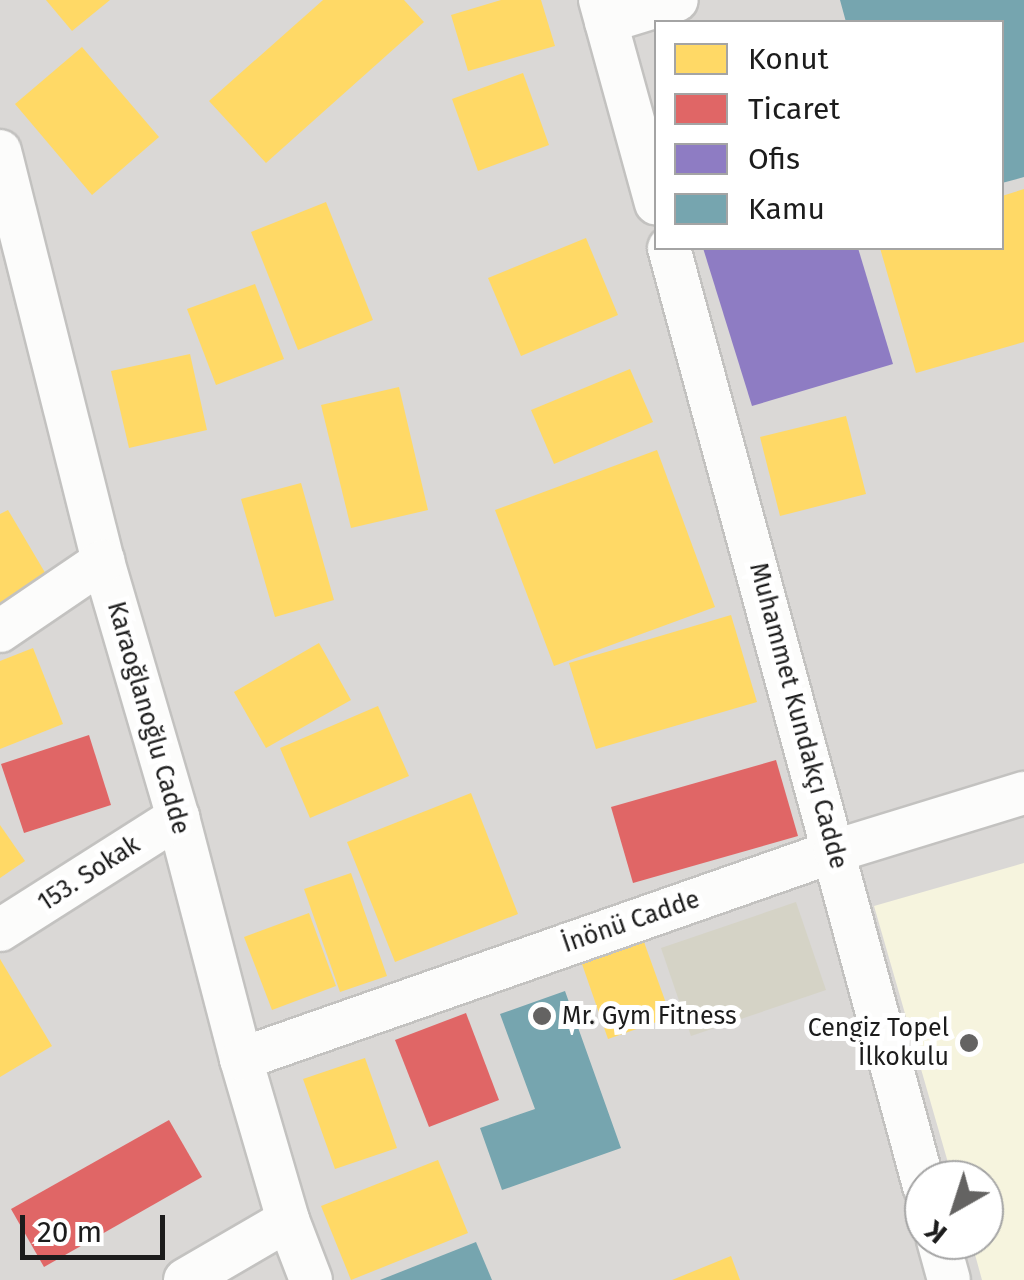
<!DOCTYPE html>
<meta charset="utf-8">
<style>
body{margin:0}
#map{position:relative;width:1024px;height:1280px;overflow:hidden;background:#ebe8e4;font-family:"Fira Sans",sans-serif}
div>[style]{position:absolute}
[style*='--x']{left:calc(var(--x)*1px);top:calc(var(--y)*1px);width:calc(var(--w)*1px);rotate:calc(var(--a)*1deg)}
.residential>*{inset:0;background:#dad8d6}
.education>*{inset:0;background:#f6f4de}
.construction>*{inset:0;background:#d5d3c6}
.homes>*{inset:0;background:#ffd966}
.shops>*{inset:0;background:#e06666}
.offices>*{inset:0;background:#8e7cc3}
.public>*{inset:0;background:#76a5af}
.roads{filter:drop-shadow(2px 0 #c3c2c0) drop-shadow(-2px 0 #c3c2c0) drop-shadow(0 2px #c3c2c0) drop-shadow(0 -2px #c3c2c0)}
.street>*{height:42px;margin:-21px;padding:0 21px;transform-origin:21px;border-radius:21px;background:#fcfcfb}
.dots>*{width:28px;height:28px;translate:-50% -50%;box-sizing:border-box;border:5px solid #fff;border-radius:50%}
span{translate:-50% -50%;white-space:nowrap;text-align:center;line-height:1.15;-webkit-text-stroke:10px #fff;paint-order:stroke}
.street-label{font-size:25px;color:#1c1c1c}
.poi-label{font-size:25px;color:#1c1c1c}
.left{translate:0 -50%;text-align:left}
.right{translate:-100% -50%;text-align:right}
.legend{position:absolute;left:654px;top:20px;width:350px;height:230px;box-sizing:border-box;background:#fff;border:2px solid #a4a4a4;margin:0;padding:12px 18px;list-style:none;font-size:30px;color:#1c1c1c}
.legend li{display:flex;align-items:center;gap:20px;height:50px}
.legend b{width:50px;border:2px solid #a4a4a4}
.north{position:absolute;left:904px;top:1160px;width:100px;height:100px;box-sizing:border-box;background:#fff;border:2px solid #a4a4a4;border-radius:50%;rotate:219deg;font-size:28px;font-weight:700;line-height:40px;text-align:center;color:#1c1c1c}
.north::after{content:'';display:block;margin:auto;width:35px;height:45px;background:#646362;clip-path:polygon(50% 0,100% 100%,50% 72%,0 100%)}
.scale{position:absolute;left:20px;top:1215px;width:145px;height:45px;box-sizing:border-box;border:5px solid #1c1c1c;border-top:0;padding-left:12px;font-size:30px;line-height:35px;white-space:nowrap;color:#1c1c1c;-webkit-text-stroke:8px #fff;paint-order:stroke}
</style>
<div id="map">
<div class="residential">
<i style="clip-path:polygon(evenodd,0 0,1024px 0,1024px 1280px,0 1280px,0 0,656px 22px,1002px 22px,1002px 248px,656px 248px,656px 22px,0 0,924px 1180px,984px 1180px,984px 1240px,924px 1240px,924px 1180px)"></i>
</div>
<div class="education">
<i style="clip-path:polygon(1024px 863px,1024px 1280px,982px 1280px,971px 1240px,984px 1240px,984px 1180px,953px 1180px,874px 906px)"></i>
</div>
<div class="construction">
<i style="clip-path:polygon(796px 902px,826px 990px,691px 1036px,661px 948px)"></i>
</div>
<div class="homes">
<i style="clip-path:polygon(46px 0,110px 0,72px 31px)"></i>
<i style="clip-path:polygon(323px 0,404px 0,424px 22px,266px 163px,209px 101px)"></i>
<i style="clip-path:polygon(501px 0,541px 0,555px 46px,468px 71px,451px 15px)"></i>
<i style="clip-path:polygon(82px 47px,159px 137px,92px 195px,15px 104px)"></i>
<i style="clip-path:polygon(523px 73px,549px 145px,478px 171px,452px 99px)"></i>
<i style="clip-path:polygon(1024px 189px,1024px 342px,916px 373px,880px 248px,1002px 248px,1002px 196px)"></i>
<i style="clip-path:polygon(326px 202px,373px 320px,298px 350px,251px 232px)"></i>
<i style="clip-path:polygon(586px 238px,618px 315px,521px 356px,488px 278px)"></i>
<i style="clip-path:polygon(255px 284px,284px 359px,216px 385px,187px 309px)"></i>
<i style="clip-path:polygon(190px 354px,207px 430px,129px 448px,111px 371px)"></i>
<i style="clip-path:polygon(630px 369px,653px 422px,554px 464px,531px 410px)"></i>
<i style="clip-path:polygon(399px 387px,428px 510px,351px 528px,321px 405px)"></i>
<i style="clip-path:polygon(846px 416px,866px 494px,780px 516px,760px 437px)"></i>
<i style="clip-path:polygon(657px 450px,715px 607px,554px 666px,495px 510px)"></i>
<i style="clip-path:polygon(301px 483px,334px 600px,275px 617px,241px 499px)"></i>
<i style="clip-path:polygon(8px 510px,50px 581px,0 609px,0 514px)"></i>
<i style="clip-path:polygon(731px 615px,757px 702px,596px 749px,569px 663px)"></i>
<i style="clip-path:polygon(319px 643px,351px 700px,266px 748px,234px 692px)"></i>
<i style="clip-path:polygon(33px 648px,63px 724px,0 749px,0 661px)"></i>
<i style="clip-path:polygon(378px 706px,409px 776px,310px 818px,280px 748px)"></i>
<i style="clip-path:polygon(471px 793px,518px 914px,395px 962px,347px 842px)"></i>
<i style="clip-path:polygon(0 825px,25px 861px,0 878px)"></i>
<i style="clip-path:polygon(351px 873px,387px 976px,340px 992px,304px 889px)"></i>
<i style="clip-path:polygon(309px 913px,336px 986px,272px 1010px,244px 937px)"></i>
<i style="clip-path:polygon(644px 942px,671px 1017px,608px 1039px,582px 964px)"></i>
<i style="clip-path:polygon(0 959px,52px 1046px,0 1077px)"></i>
<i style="clip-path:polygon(365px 1058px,397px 1148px,335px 1169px,303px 1079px)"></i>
<i style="clip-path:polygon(438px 1160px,468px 1233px,351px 1280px,321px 1206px)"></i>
<i style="clip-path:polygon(731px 1256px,740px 1280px,672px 1280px)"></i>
</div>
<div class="shops">
<i style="clip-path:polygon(89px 735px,111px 805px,24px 833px,1px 764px)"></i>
<i style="clip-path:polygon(776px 760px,798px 836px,633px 883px,611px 807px)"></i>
<i style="clip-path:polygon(466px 1013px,499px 1100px,429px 1127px,395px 1040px)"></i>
<i style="clip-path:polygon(169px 1120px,202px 1177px,44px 1267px,11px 1209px)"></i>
</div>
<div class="offices">
<i style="clip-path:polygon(703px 248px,858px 248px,893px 364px,752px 406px)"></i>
</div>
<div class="public">
<i style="clip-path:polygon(840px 0,1024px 0,1024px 177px,1002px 183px,1002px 22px,846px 22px)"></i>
<i style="clip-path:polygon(565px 991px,621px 1148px,502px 1190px,480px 1128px,535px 1109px,500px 1014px)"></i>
<i style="clip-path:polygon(476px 1242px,492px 1280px,380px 1280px)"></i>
</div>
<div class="roads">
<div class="street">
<i style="--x:600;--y:0;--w:211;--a:74.6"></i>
<i style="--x:606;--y:22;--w:74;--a:-17.2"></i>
<i style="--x:0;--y:151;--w:423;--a:75.9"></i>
<i style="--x:103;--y:561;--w:267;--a:73.7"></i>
<i style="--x:178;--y:817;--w:250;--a:75.4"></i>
<i style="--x:241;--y:1059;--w:168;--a:73.7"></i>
<i style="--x:288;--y:1220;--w:64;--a:69"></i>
<i style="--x:669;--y:248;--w:972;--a:74.79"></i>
<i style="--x:0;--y:631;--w:125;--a:-34.2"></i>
<i style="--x:0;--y:930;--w:211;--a:-32.4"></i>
<i style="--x:241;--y:1059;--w:629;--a:-19.3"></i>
<i style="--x:835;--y:851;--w:198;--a:-17.1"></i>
<i style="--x:938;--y:1240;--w:41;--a:74.6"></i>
<i style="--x:185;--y:1280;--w:119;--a:-30.2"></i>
</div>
</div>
<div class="dots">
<i style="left:542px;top:1016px;background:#646362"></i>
<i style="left:969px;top:1043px;background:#646362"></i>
</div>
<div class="street-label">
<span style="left:798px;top:716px;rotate:75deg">Muhammet Kundakçı Cadde</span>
<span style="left:148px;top:718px;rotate:74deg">Karaoğlanoğlu Cadde</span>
<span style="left:89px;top:874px;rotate:-33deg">153. Sokak</span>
<span style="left:631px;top:922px;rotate:-19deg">İnönü Cadde</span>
</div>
<div class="poi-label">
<span class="left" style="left:562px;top:1016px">Mr. Gym Fitness</span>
<span class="right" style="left:949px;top:1043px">Cengiz Topel<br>İlkokulu</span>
</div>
<ul class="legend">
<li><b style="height:28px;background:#ffd966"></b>Konut</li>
<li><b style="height:28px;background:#e06666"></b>Ticaret</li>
<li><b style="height:28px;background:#8e7cc3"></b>Ofis</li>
<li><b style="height:28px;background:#76a5af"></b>Kamu</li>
</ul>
<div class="north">K</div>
<div class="scale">20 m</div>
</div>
